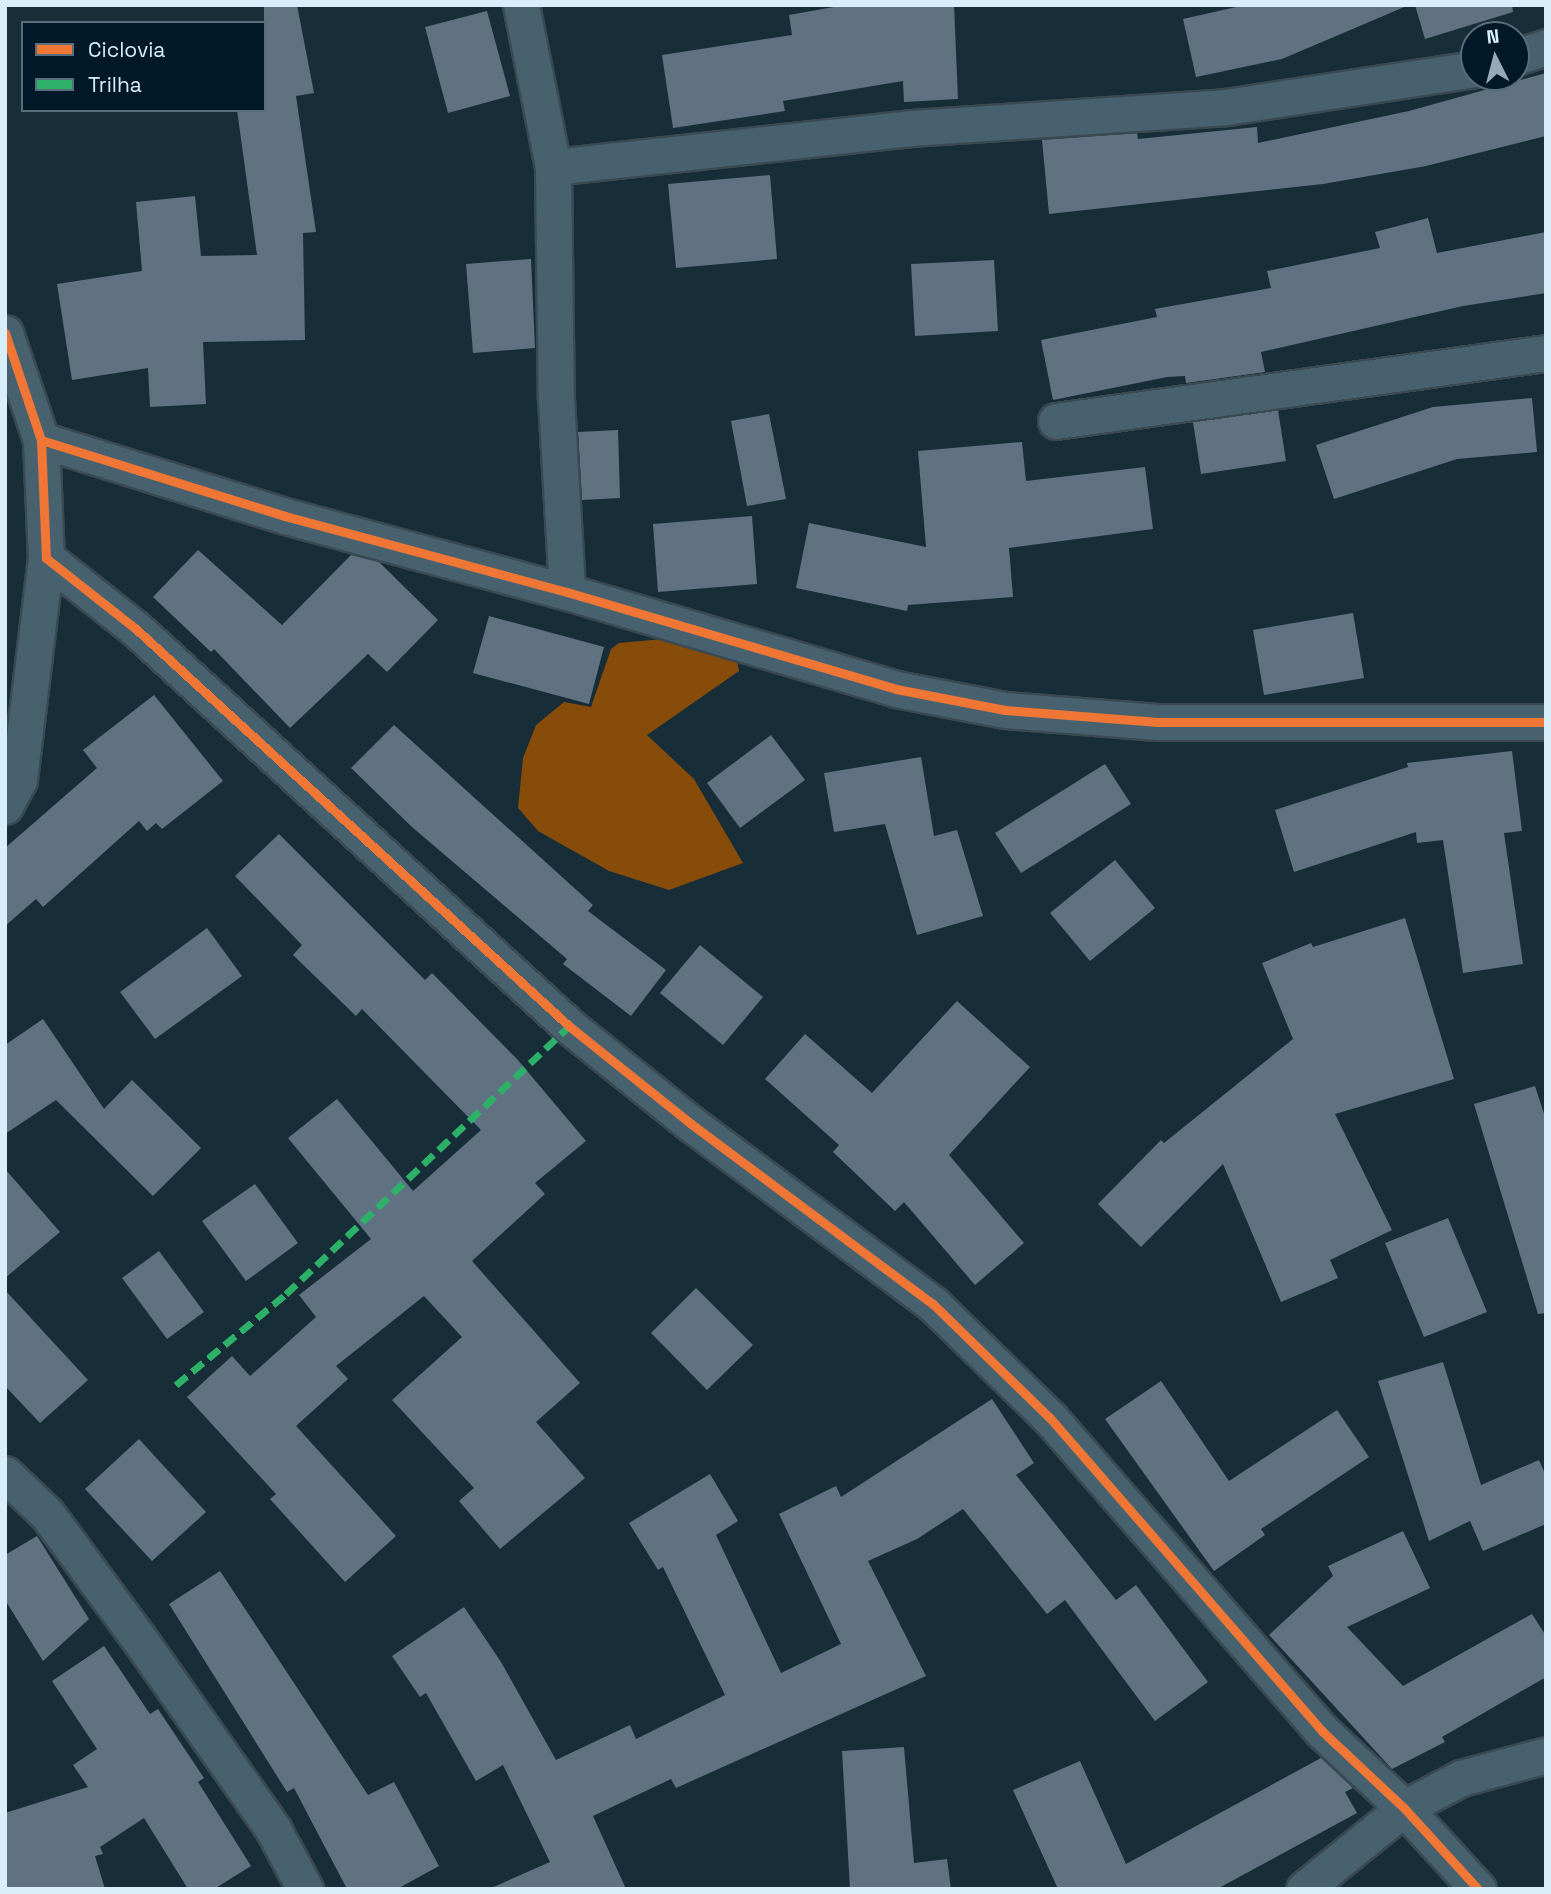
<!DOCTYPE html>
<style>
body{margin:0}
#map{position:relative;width:1551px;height:1894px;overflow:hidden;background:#172d38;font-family:"Space Grotesk",sans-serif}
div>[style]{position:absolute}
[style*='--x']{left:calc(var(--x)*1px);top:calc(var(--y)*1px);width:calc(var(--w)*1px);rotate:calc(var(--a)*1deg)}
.forest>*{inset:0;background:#874b0a}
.building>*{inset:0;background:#607282}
.roads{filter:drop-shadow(2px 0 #3a4952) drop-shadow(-2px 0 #3a4952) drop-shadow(0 2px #3a4952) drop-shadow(0 -2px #3a4952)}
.minor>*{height:35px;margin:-17.5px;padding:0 17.5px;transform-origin:17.5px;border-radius:17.5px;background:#48616f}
.quiet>*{height:7px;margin-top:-3.5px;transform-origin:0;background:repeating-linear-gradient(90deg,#2db169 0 14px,transparent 0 21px)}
.cycleway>*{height:9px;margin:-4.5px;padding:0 4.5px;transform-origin:4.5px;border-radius:4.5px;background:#f07635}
span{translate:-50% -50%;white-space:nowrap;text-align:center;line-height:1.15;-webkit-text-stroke:7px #001828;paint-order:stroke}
.frame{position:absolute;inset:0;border:7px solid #d9eefb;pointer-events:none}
.legend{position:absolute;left:21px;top:21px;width:245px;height:91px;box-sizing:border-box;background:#001828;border:2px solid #576e7c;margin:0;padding:9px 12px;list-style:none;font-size:21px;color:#d9eefb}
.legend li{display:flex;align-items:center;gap:14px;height:35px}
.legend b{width:35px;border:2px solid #576e7c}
.north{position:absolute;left:1460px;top:21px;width:70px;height:70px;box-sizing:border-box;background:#001828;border:2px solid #576e7c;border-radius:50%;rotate:354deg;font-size:19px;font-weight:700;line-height:28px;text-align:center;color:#d9eefb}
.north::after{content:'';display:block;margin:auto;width:24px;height:32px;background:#95aab7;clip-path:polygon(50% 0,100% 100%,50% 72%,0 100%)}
</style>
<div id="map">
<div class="forest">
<i style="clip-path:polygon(696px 636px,735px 648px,739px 671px,647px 735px,694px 779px,743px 863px,669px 890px,609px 871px,538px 831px,518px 808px,523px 758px,536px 725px,564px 702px,591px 707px,611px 649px,619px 643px)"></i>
</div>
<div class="building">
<i style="clip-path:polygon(264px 5px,297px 5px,314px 93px,296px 96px,316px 232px,303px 233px,305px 340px,203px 342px,206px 404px,150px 407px,148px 368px,72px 380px,57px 284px,142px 271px,136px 202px,195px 196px,201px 256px,257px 255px,237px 110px,264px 110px)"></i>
<i style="clip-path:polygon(845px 5px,954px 5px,958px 99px,904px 102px,903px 81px,783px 101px,785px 111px,673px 128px,662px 55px,792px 35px,789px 15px)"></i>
<i style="clip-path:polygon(1245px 5px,1409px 5px,1282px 59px,1196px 77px,1183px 19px)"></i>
<i style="clip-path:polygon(1415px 5px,1512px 5px,1513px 12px,1425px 39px)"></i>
<i style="clip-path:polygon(487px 11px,510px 96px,448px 113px,425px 27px)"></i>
<i style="clip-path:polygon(1546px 73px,1546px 136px,1426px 166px,1323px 184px,1049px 214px,1042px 140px,1137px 133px,1138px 139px,1257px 127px,1258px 143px,1409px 111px)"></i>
<i style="clip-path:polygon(770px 175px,777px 259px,676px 268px,668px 184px)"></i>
<i style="clip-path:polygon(1428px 218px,1437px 253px,1546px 232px,1546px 293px,1463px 306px,1261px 352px,1265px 372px,1186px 383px,1185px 376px,1167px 377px,1053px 400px,1041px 340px,1157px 317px,1155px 309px,1271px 288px,1267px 271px,1380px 248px,1375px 232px)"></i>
<i style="clip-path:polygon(531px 259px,535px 348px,473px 353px,466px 264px)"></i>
<i style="clip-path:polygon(994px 260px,998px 331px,915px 336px,911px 264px)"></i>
<i style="clip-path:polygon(1532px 398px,1537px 452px,1457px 459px,1334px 499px,1316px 445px,1433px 407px)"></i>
<i style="clip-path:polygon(1278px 410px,1286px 461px,1201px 474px,1193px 422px)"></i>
<i style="clip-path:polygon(769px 414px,786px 499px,747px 506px,731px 421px)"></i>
<i style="clip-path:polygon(618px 430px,620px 498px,582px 500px,578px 432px)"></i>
<i style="clip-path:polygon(1022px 442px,1026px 481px,1145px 467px,1153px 529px,1009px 548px,1013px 597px,908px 605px,907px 611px,796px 588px,809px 523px,926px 547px,918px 451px)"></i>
<i style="clip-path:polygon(752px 516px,757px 584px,658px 592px,653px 524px)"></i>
<i style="clip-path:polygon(198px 550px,282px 625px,351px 555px,379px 562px,438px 620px,387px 672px,368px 654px,290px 728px,214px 649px,211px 652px,153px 597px)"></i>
<i style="clip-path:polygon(1353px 613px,1364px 678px,1264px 695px,1253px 630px)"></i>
<i style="clip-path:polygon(489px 616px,604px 647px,589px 704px,473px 673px)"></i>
<i style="clip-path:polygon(154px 695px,223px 781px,162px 829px,156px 823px,147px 831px,139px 821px,43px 907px,36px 899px,5px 926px,5px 848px,97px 768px,83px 750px)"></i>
<i style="clip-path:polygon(394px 725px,593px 905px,588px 911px,666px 970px,631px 1016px,563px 964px,567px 959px,412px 827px,351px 768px)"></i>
<i style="clip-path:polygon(771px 735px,805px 780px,740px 828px,707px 783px)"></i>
<i style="clip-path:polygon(1512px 751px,1522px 831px,1504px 833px,1523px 964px,1463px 973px,1443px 840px,1417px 843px,1416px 832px,1294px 872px,1275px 810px,1408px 767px,1407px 763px)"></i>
<i style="clip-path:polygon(921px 757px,934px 836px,957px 830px,983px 916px,917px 935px,885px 824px,834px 832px,824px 773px)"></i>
<i style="clip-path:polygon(1105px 764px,1131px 804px,1021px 873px,995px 833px)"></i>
<i style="clip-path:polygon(279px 834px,425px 980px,432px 973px,517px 1059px,586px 1141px,535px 1183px,545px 1194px,472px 1261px,580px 1383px,536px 1422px,585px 1478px,500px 1549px,459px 1501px,474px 1488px,392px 1400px,462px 1337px,424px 1296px,336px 1366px,348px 1379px,296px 1426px,396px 1536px,345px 1582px,270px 1499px,276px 1494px,187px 1397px,232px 1356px,250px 1376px,316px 1317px,299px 1295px,371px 1239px,288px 1138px,337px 1099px,413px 1191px,481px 1130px,362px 1009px,356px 1016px,293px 955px,302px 945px,235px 876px)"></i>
<i style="clip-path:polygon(1115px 860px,1155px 908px,1090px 961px,1050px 913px)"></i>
<i style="clip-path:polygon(1405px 918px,1454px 1079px,1335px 1114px,1392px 1230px,1330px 1260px,1338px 1278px,1281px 1302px,1223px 1164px,1141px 1247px,1098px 1204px,1161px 1140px,1164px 1143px,1293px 1039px,1262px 963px,1311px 943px,1313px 947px)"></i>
<i style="clip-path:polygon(207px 928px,242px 976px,155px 1039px,120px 992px)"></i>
<i style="clip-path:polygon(700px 945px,763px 997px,723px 1045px,660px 993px)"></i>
<i style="clip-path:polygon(957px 1001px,1030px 1067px,949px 1155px,1024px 1243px,975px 1285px,904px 1202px,895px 1211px,833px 1152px,839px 1145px,765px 1079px,805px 1034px,872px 1093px)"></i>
<i style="clip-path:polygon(43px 1019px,104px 1109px,132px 1080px,201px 1148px,153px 1196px,56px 1100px,5px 1134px,5px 1045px)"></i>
<i style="clip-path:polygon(1535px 1086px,1546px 1120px,1546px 1313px,1538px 1314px,1474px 1104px)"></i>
<i style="clip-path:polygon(5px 1169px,60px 1232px,5px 1278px)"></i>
<i style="clip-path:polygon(255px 1184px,298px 1243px,246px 1281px,202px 1221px)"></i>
<i style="clip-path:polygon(1448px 1218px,1487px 1312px,1424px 1337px,1385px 1243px)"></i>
<i style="clip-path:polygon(159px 1251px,204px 1312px,167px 1339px,122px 1278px)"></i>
<i style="clip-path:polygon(696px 1288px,753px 1345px,707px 1390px,651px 1333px)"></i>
<i style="clip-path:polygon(5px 1290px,88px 1380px,40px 1423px,5px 1386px)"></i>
<i style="clip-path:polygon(1443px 1362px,1481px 1485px,1539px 1460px,1546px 1476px,1546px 1524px,1483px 1551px,1470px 1521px,1429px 1541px,1378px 1381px)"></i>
<i style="clip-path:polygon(1161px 1381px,1229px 1481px,1337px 1410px,1369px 1457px,1261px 1529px,1265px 1535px,1214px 1571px,1105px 1419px)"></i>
<i style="clip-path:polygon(992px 1399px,1034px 1463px,1016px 1475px,1116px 1600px,1136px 1585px,1208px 1682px,1155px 1721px,1065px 1600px,1047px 1614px,963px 1509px,917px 1539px,868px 1561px,926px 1676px,676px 1788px,671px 1779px,593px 1816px,626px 1889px,489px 1889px,550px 1862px,503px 1765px,476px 1781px,426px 1693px,420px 1697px,392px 1656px,464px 1607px,501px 1662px,556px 1760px,630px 1725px,636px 1739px,725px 1695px,663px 1567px,658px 1570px,629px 1523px,710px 1474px,738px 1521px,716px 1535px,781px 1673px,841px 1644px,779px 1514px,836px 1486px,841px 1497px)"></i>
<i style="clip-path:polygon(139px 1439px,206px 1512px,152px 1561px,85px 1489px)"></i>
<i style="clip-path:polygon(1403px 1531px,1430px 1588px,1347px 1627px,1403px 1686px,1532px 1614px,1546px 1636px,1546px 1677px,1442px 1737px,1445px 1742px,1392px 1769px,1269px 1635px,1333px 1576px,1328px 1566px)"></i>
<i style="clip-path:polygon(37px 1536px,89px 1619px,43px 1661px,5px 1600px,5px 1555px)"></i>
<i style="clip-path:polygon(220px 1571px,368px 1795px,394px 1782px,439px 1866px,397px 1889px,347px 1889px,294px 1788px,287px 1792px,169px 1604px)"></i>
<i style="clip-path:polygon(104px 1646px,150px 1714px,158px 1709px,204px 1778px,198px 1782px,251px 1866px,214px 1889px,188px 1889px,144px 1818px,100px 1847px,103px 1854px,95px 1856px,105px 1889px,5px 1889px,5px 1813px,88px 1787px,73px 1765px,97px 1749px,52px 1681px)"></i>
<i style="clip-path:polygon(904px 1747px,914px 1863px,947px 1859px,951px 1889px,850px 1889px,842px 1751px)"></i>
<i style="clip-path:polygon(1321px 1758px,1353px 1788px,1345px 1792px,1357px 1813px,1217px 1889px,1058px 1889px,1013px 1790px,1080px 1761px,1126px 1864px)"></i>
</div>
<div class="roads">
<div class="minor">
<i style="--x:521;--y:5;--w:165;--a:78.8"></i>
<i style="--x:553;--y:167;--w:232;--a:89.3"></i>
<i style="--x:556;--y:399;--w:193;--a:86.7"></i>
<i style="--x:1516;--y:57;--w:32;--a:-18"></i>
<i style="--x:553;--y:167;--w:361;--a:-6.2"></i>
<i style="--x:912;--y:128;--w:315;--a:-3.8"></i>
<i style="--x:1226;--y:107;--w:251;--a:-8.7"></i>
<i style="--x:5;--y:333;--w:113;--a:71.4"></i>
<i style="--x:41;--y:440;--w:256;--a:17.3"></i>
<i style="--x:285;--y:516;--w:292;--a:15.1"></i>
<i style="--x:567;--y:592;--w:343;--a:16.4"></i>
<i style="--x:896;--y:689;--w:111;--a:10.9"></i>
<i style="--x:1005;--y:710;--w:153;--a:4.5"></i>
<i style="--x:1158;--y:722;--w:388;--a:0"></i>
<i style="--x:1056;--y:421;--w:495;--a:-7.9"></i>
<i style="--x:41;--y:440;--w:118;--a:87.6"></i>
<i style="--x:46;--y:558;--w:115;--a:38.3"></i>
<i style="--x:136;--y:629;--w:587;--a:42.52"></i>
<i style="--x:569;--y:1026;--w:155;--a:38.7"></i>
<i style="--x:690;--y:1123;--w:303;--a:36.7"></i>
<i style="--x:933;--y:1304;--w:163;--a:44.3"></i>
<i style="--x:1050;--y:1418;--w:415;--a:49"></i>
<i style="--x:1322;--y:1731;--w:112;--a:43.2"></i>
<i style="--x:1404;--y:1808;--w:110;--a:47.6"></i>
<i style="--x:5;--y:806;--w:30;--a:-62"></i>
<i style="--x:19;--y:780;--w:224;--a:-83.1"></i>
<i style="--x:5;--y:1474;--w:58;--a:43.6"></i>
<i style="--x:47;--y:1514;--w:152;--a:53.6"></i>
<i style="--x:137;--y:1636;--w:236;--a:54.8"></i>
<i style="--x:273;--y:1829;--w:68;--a:61.9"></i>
<i style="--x:1304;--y:1889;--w:129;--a:-39"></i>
<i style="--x:1404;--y:1808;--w:64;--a:-27.8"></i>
<i style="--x:1461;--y:1778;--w:88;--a:-15.1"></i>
</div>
</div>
<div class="quiet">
<i style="--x:176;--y:1385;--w:143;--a:-39.6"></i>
<i style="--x:286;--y:1294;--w:390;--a:-43.4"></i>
</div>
<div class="cycleway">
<i style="--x:5;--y:333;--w:113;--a:71.4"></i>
<i style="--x:41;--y:440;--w:256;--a:17.3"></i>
<i style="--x:285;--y:516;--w:292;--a:15.1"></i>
<i style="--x:567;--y:592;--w:343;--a:16.4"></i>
<i style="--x:896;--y:689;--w:111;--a:10.9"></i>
<i style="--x:1005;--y:710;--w:153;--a:4.5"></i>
<i style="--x:1158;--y:722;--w:388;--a:0"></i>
<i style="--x:41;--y:440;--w:118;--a:87.6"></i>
<i style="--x:46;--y:558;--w:115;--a:38.3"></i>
<i style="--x:136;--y:629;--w:587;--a:42.52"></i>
<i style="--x:569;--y:1026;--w:155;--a:38.7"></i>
<i style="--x:690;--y:1123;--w:303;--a:36.7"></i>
<i style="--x:933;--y:1304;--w:163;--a:44.3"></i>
<i style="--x:1050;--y:1418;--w:415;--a:49"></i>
<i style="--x:1322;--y:1731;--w:112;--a:43.2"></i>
<i style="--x:1404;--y:1808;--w:110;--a:47.6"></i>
</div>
<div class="frame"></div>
<ul class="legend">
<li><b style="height:9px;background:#f07635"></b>Ciclovia</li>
<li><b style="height:9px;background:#2db169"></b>Trilha</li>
</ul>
<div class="north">N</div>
</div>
